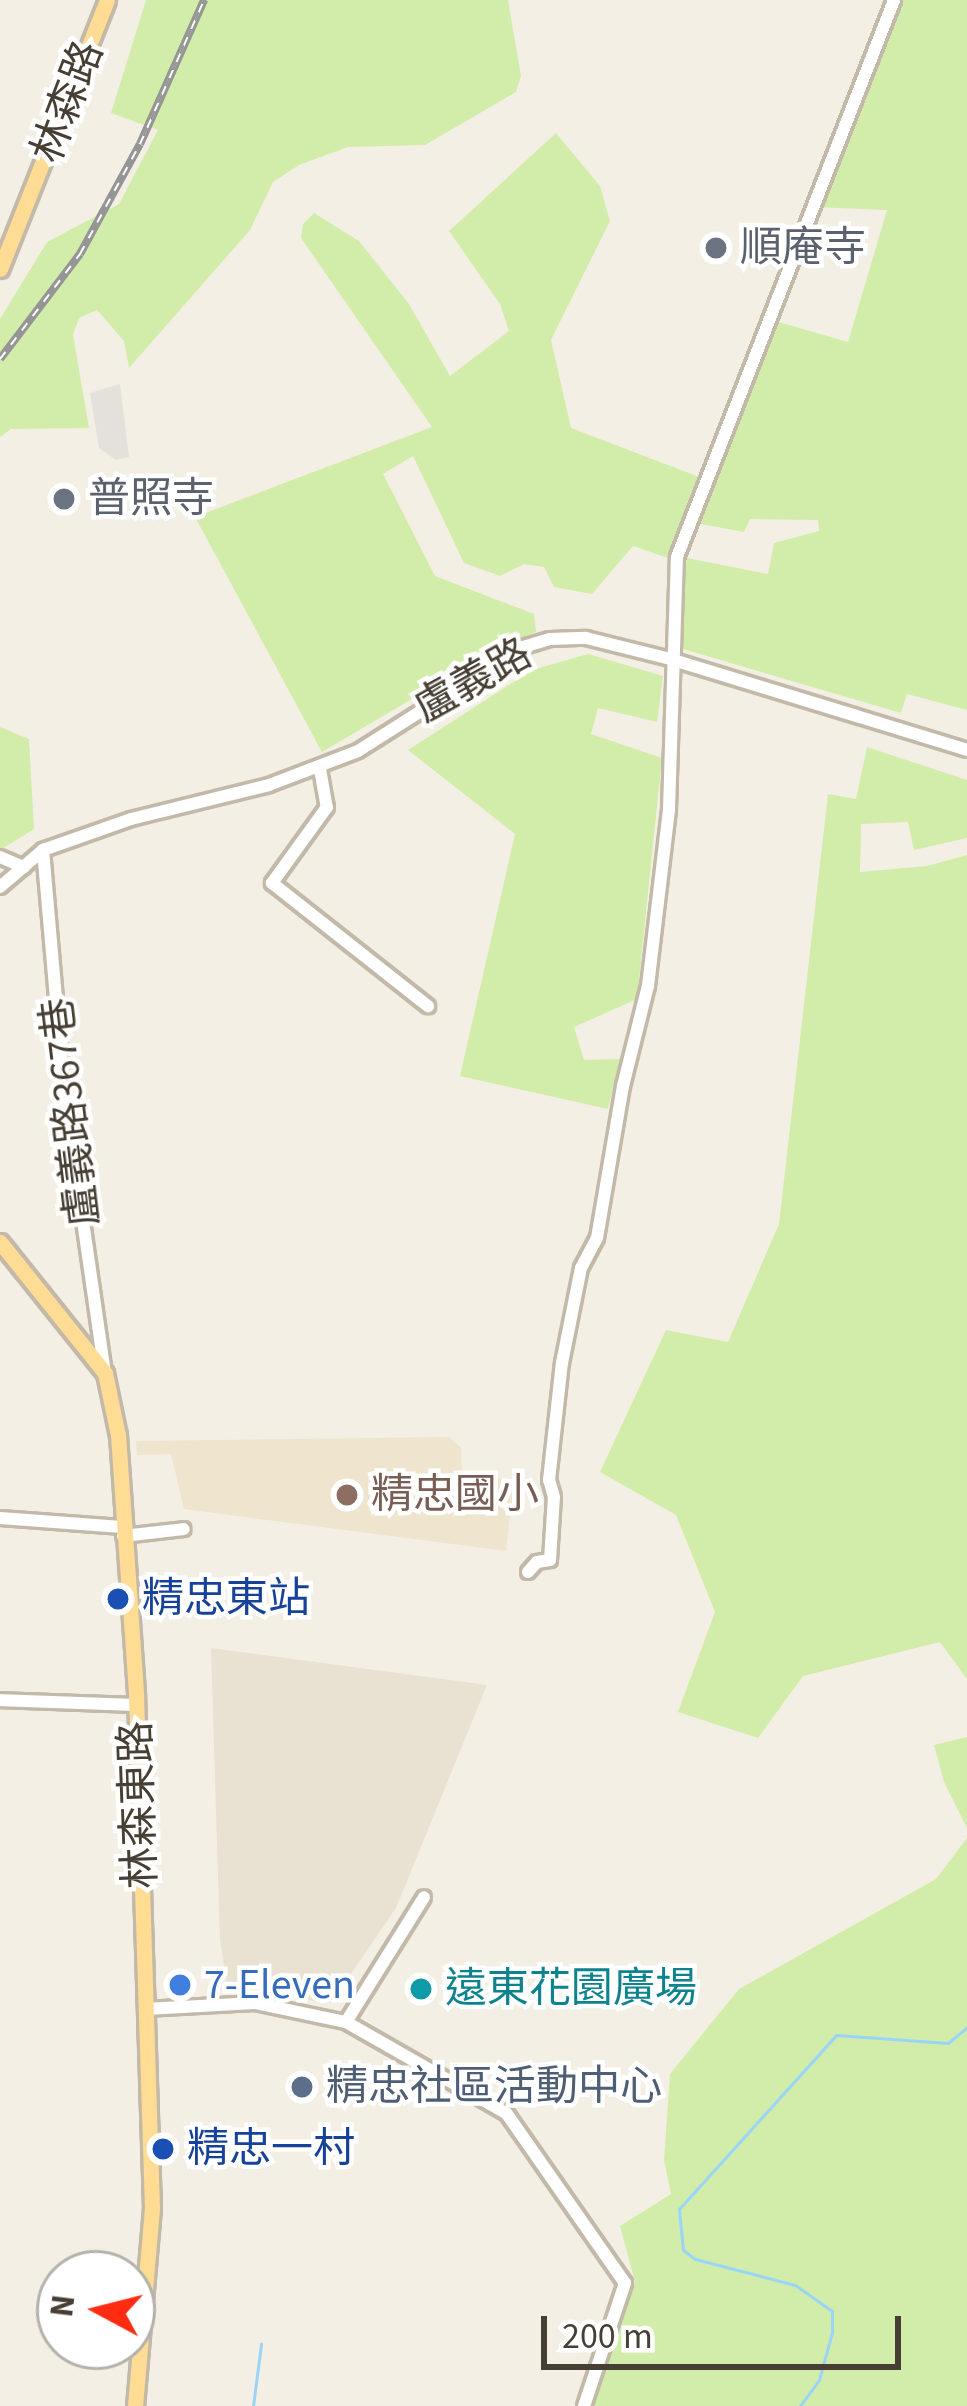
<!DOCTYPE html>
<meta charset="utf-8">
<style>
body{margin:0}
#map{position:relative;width:967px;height:2406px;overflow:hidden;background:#f4efe4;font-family:"Source Sans 3","Noto Sans TC",sans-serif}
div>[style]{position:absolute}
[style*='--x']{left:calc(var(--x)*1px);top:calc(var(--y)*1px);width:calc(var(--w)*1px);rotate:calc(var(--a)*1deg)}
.residential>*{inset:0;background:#e9e1d2}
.education>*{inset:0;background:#efe4cd}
.green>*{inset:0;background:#d1eda9}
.parking>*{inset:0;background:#e4e1dd}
.stream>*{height:3px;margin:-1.5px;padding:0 1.5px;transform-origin:1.5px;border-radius:1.5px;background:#9ad5f8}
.roads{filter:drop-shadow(3px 0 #c3b9a9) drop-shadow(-3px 0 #c3b9a9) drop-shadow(0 3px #c3b9a9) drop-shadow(0 -3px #c3b9a9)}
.minor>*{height:12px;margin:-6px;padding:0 6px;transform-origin:6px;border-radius:6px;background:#fff}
.major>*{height:15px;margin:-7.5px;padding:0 7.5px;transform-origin:7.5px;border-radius:7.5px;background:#ffdc93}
.rail>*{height:8px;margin-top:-4px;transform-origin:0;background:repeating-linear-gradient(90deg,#fff 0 9px,#959595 0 18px);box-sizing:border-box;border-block:3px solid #959595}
.dots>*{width:33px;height:33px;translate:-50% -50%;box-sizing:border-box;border:6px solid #fff;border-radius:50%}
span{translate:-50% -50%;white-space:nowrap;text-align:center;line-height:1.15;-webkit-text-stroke:9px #fff;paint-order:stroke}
.street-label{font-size:42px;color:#473f33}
.worship-label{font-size:42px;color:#5b616d}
.left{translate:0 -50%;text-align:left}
.education-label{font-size:42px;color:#785e54}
.transit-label{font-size:42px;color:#164399}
.shop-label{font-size:42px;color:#366cbe}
.culture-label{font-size:42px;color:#0d838f}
.service-label{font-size:42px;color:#4e5e75}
.north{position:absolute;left:36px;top:2250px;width:120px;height:120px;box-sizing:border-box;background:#fff;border:3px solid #b5b2ad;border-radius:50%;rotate:277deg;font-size:33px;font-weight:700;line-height:48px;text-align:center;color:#473f33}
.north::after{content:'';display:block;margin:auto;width:42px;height:54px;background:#ff2c11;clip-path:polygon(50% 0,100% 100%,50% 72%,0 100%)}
.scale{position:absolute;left:541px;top:2316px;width:360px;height:54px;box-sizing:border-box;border:6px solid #473f33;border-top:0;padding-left:15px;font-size:36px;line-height:42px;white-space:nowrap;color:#473f33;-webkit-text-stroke:9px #fff;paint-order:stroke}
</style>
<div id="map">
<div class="residential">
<i style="clip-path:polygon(211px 1648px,487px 1685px,396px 1908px,331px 2003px,228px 1990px,220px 1940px)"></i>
</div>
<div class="education">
<i style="clip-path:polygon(449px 1437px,461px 1448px,462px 1470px,514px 1481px,506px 1551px,184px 1509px,171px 1454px,137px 1455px,136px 1441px)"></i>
</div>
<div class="green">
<i style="clip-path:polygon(146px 0,508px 0,521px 76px,516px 92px,425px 145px,348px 147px,299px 165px,273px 182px,250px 230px,129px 368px,124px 341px,97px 310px,79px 318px,73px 335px,89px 428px,11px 429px,0 437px,0 319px,47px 242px,119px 204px,158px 130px,111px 113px)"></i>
<i style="clip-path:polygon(901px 0,967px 0,967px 710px,907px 694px,901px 713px,676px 647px,687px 558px,768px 574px,774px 543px,819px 531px,818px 520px,750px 519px,744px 532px,696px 523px,775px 321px,848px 342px,887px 210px,815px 207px)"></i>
<i style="clip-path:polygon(556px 133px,600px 186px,610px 221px,551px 340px,571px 428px,702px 478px,668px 558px,633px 546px,592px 594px,554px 587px,544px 567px,524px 564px,500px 576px,464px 563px,413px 456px,383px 474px,435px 576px,534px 614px,536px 632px,500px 647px,322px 752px,195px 517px,432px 427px,301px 238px,303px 224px,314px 213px,359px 241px,409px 304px,450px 376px,509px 331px,500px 304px,449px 231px)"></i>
<i style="clip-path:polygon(588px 654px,663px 676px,657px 722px,598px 708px,591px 734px,662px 758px,637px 999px,574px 1027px,584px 1060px,620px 1059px,608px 1109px,460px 1076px,515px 834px,408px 750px,532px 670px)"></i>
<i style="clip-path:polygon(0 727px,29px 739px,34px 829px,0 850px)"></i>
<i style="clip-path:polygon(867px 747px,967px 780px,967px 838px,914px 850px,908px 822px,861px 824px,860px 872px,927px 866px,967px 855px,967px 1679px,940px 1642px,803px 1676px,758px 1738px,678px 1712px,715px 1612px,676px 1515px,600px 1472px,666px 1330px,728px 1342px,779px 1224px,828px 794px,856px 799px)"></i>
<i style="clip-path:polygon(967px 1737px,967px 1828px,944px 1782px,934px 1745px)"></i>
<i style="clip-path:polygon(967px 1838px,967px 2406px,590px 2406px,635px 2282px,620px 2226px,671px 2194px,664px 2160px,670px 2074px,739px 1989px,936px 1879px)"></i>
</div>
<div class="parking">
<i style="clip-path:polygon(120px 384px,129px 457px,116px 460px,99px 448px,90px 393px)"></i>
</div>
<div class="stream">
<i style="--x:253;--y:2406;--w:63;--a:-82.6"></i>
<i style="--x:800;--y:2406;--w:32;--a:-54"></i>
<i style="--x:819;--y:2380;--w:50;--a:-74.8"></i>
<i style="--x:832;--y:2332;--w:21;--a:-90"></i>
<i style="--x:832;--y:2311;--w:45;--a:-144.9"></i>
<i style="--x:795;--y:2285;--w:103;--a:-165.4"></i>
<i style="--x:695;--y:2259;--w:15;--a:-143"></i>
<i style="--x:683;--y:2250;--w:41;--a:-95.6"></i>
<i style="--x:679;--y:2209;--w:234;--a:-47.9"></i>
<i style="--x:836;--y:2035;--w:112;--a:4.1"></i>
<i style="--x:948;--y:2043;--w:25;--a:-40"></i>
</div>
<div class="roads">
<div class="minor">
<i style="--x:320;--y:769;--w:39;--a:80"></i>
<i style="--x:327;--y:807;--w:94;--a:125.9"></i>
<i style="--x:272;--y:883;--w:199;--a:38.3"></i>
<i style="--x:43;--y:850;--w:240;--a:85"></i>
<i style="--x:64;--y:1089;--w:286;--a:81.8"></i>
<i style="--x:0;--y:857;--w:26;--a:23"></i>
<i style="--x:0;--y:887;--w:57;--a:-40.7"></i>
<i style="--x:43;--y:850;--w:93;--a:-19.4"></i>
<i style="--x:131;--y:819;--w:142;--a:-13.8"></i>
<i style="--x:269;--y:785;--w:95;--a:-20.9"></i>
<i style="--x:358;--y:751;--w:192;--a:-32.4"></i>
<i style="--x:520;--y:648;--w:31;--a:-17"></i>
<i style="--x:550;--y:639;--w:36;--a:-2"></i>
<i style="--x:586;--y:638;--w:87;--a:14"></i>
<i style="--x:670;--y:659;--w:311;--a:17"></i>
<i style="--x:0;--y:1518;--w:122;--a:4.2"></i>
<i style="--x:123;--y:1536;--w:61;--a:-6.5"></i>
<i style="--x:528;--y:1572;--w:13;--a:-48"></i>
<i style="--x:537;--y:1562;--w:13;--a:-9"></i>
<i style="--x:550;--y:1560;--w:63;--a:-86.4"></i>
<i style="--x:554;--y:1497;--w:18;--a:-106"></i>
<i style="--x:549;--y:1480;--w:118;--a:-83.7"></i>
<i style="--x:562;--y:1363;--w:97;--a:-78.7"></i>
<i style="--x:581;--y:1268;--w:34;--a:-62"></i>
<i style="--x:597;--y:1238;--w:154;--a:-80.3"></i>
<i style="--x:623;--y:1086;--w:103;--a:-76"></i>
<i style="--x:648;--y:986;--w:178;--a:-83.2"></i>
<i style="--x:669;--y:809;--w:252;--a:-88.2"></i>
<i style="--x:677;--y:557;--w:598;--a:-68.71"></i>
<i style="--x:0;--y:1700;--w:136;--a:2.1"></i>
<i style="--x:145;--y:2009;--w:110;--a:-3.1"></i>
<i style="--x:255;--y:2003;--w:93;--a:11.8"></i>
<i style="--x:346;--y:2022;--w:185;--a:29.7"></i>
<i style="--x:507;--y:2114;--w:206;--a:55.1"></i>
<i style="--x:625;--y:2283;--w:130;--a:108.4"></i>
<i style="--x:346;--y:2022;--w:147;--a:-58"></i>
</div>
<div class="major">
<i style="--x:0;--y:269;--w:289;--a:-68.3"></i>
<i style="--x:0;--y:1242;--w:168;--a:51.3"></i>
<i style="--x:105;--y:1373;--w:63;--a:78.2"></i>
<i style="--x:118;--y:1435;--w:260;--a:86"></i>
<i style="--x:136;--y:1694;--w:514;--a:88.22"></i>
<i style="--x:152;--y:2208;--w:199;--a:94.9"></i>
</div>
</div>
<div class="rail">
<i style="--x:0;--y:359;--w:132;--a:-52.7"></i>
<i style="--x:80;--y:254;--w:125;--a:-61.4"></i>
<i style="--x:140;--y:144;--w:158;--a:-66"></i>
</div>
<div class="dots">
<i style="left:716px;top:248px;background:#6b7280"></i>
<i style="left:64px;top:499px;background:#6b7280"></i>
<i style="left:347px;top:1495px;background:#8d6e63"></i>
<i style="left:118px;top:1599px;background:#1a4fb4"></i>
<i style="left:180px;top:1985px;background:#3f7fe0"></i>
<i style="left:421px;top:1989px;background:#0f9aa8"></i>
<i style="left:302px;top:2087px;background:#5c6f8a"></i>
<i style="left:163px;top:2149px;background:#1a4fb4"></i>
</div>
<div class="street-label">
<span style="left:68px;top:102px;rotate:-69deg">林森路</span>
<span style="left:473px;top:681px;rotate:-29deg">盧義路</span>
<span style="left:71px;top:1112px;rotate:-97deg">盧義路367巷</span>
<span style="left:139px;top:1805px;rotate:-92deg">林森東路</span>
</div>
<div class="worship-label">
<span class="left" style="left:740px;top:248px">順庵寺</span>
<span class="left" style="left:88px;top:499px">普照寺</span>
</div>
<div class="education-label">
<span class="left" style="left:371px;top:1495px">精忠國小</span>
</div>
<div class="transit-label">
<span class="left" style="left:142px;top:1599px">精忠東站</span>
<span class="left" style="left:187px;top:2149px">精忠一村</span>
</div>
<div class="shop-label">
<span class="left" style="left:204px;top:1985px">7-Eleven</span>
</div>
<div class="culture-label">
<span class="left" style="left:445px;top:1989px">遠東花園廣場</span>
</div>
<div class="service-label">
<span class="left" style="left:326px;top:2087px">精忠社區活動中心</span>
</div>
<div class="north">N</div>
<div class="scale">200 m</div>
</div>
